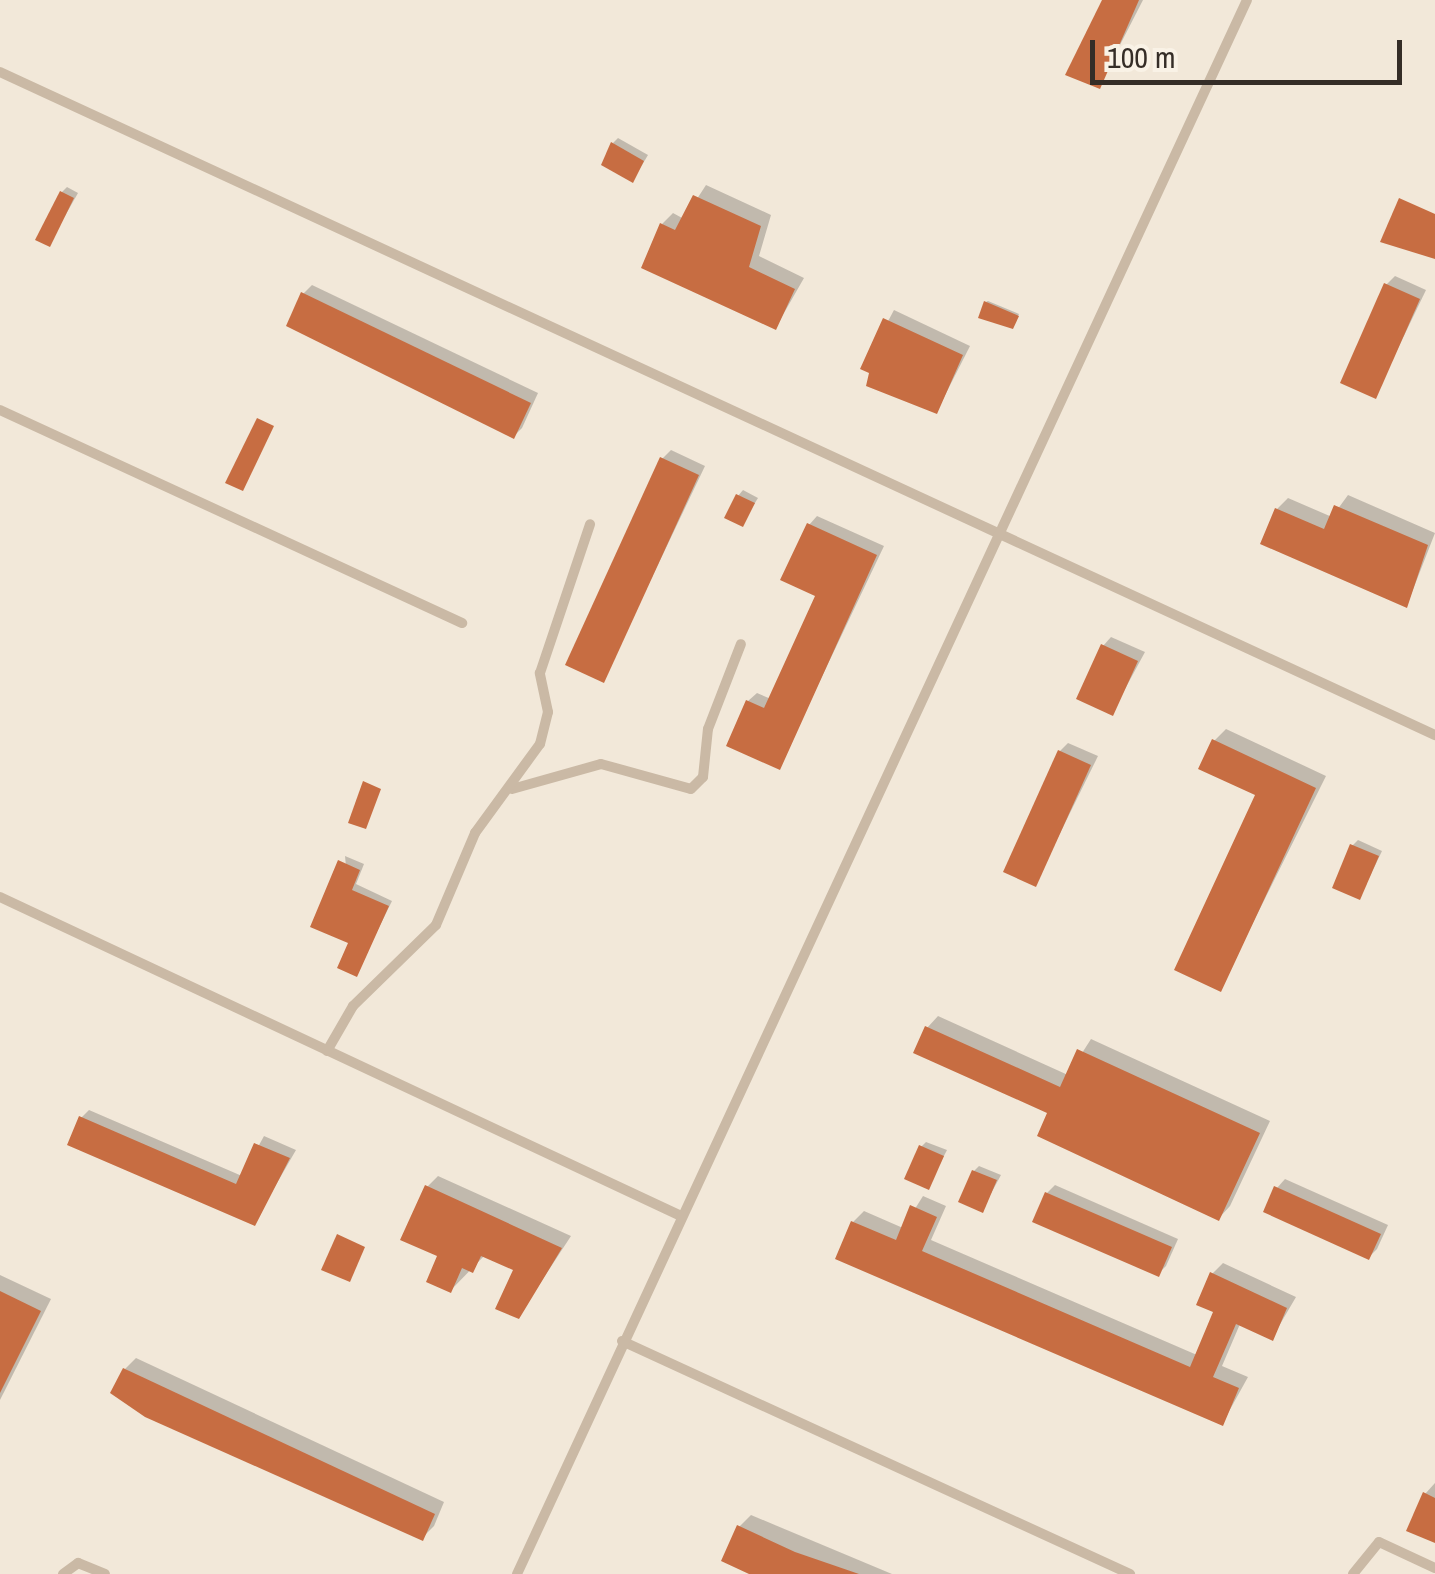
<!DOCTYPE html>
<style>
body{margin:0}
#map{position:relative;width:1435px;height:1574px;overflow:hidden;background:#f2e8d9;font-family:"Archivo Narrow",sans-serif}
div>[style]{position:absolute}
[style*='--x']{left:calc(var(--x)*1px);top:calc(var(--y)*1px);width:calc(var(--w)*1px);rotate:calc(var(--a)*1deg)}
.shadow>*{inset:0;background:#0003}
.building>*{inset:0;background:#c76d42}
.lane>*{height:10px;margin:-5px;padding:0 5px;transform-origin:5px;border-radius:5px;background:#cab9a5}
span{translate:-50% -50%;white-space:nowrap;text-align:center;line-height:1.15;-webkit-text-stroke:9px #f9f2e6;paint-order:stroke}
.scale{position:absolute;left:1090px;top:40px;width:312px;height:45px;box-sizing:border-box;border:5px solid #352d27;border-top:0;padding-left:12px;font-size:30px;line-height:35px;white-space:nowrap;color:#352d27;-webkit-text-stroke:8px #f9f2e6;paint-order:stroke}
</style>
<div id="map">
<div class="shadow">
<i style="clip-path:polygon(1103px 0,1143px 0,1099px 86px,1068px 73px)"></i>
<i style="clip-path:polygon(618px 138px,648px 155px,633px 180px,613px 143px)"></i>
<i style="clip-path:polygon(706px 185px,771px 215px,759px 256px,804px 278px,776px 327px,662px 224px,673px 213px,684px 219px)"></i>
<i style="clip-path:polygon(67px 187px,78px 193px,49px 244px,62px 192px)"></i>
<i style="clip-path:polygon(1395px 276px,1426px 290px,1375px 396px,1386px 285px)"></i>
<i style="clip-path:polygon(312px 285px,538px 393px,522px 428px,514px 436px,303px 294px)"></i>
<i style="clip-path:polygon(988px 301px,1019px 314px,1014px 324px,986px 302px)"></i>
<i style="clip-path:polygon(894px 310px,970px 346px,937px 411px,863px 368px)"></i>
<i style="clip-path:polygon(671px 450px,705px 466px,603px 680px,662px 459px)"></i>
<i style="clip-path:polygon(743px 490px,758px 498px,742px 524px,738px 496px)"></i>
<i style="clip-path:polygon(1348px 495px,1435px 533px,1407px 605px,1277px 509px,1288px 498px,1332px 517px)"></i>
<i style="clip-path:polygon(817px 516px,884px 546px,779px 767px,748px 701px,757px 693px,771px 699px,819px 595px,809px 525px)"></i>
<i style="clip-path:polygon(1111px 637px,1145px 652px,1112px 713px,1103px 646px)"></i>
<i style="clip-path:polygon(1226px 729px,1326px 776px,1220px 989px,1259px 794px,1214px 741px)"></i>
<i style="clip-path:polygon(1068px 743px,1098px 756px,1035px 884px,1060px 751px)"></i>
<i style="clip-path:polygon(1358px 840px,1382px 851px,1360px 897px,1352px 846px)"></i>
<i style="clip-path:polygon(345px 856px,364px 864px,356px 884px,392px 901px,356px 974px)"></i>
<i style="clip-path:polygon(938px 1016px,1068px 1075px,1091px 1039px,1270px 1121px,1230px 1206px,1219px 1218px,1051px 1112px,927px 1028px)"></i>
<i style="clip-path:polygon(89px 1110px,242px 1176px,264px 1136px,296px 1150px,254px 1223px,81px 1118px)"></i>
<i style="clip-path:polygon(926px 1142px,947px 1150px,928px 1187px,921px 1147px)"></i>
<i style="clip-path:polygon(979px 1166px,1001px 1175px,982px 1210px,974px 1171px)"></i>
<i style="clip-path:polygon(438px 1176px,571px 1236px,518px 1317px,516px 1269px,485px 1255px,451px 1290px,427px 1187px)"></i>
<i style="clip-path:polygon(1285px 1179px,1388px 1225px,1377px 1249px,1369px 1257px,1277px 1188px)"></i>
<i style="clip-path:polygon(1055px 1185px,1178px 1239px,1166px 1266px,1158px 1274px,1047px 1193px)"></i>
<i style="clip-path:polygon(923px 1196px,946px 1206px,931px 1240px,1197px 1355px,1216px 1311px,1212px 1274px,1223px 1263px,1296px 1297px,1272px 1338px,1240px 1324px,1222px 1366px,1248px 1377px,1222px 1424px,853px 1222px,864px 1211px,903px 1228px)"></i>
<i style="clip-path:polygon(0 1275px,51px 1299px,0 1400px)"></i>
<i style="clip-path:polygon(136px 1358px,444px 1502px,434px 1526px,422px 1538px,125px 1369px)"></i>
<i style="clip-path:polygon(1435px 1483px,1435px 1541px,1425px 1494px)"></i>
<i style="clip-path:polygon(751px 1515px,892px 1574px,755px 1574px,739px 1527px)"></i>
</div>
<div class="building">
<i style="clip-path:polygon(1102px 0,1139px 0,1100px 89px,1065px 75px)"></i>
<i style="clip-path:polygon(611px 142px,644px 161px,633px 183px,601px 165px)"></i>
<i style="clip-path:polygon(60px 191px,74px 198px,50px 247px,35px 240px)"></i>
<i style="clip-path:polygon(693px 195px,761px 226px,749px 267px,795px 289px,776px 330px,641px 268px,660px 223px,675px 230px)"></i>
<i style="clip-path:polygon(1399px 198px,1435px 214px,1435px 259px,1380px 242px)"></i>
<i style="clip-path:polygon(1384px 283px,1420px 299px,1376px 399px,1340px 383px)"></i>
<i style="clip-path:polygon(301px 292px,531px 403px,514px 439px,286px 326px)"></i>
<i style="clip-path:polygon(984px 301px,1019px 316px,1013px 329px,978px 318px)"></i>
<i style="clip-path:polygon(883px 318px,963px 355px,937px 414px,866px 386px,869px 373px,860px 369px)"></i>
<i style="clip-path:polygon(257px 418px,274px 426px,243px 491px,225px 483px)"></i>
<i style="clip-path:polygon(660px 457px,699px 475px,604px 683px,565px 665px)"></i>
<i style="clip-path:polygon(736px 494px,755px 503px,743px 527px,724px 518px)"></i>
<i style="clip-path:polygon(1334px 505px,1428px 545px,1407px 608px,1260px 544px,1275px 508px,1324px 529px)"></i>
<i style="clip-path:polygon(807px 523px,877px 555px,780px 770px,726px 746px,746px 700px,764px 708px,815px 596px,780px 580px)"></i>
<i style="clip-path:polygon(1101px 644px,1138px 661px,1113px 716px,1076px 699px)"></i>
<i style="clip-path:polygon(1212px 739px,1316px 788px,1221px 992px,1174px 970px,1255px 795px,1198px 769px)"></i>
<i style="clip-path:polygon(1058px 750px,1091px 765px,1036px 887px,1003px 872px)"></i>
<i style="clip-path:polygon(363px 781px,381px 789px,366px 829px,348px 823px)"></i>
<i style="clip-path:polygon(1350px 844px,1379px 856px,1360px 900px,1332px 888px)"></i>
<i style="clip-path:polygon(338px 860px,360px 870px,352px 890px,389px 906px,357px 977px,337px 968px,348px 943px,310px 927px)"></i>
<i style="clip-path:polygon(925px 1026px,1060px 1087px,1077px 1049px,1260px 1133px,1219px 1221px,1037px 1136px,1047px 1113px,913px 1053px)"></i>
<i style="clip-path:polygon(79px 1116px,236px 1184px,254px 1143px,290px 1158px,255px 1226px,67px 1145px)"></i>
<i style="clip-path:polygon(919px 1145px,944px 1156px,929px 1190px,904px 1179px)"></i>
<i style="clip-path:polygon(972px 1170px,997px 1180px,983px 1213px,958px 1202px)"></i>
<i style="clip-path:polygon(425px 1185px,562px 1248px,519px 1319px,495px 1309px,513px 1270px,481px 1256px,473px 1273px,462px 1268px,451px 1293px,426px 1282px,437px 1256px,400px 1240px)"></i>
<i style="clip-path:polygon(1274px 1186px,1381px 1234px,1369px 1260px,1263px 1212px)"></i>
<i style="clip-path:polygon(1045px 1192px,1172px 1247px,1159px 1277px,1032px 1222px)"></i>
<i style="clip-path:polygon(910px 1205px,937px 1217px,922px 1251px,1190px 1367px,1213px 1312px,1196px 1305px,1210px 1272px,1287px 1308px,1273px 1341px,1236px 1324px,1213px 1377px,1239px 1388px,1223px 1426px,835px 1259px,851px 1221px,896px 1240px)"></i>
<i style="clip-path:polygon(337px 1234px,365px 1247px,350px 1282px,321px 1270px)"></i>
<i style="clip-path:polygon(0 1291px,41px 1311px,0 1393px)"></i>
<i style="clip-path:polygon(123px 1368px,435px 1514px,423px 1541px,145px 1417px,110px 1393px)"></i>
<i style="clip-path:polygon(1423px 1492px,1435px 1498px,1435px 1543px,1406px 1531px)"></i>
<i style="clip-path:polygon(737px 1525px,795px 1552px,859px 1574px,749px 1574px,721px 1561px)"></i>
</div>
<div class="lane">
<i style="--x:0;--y:72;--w:1581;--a:24.8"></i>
<i style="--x:0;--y:410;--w:509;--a:24.75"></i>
<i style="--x:512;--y:789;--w:92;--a:-15.7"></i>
<i style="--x:601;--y:764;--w:93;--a:15.5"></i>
<i style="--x:691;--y:789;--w:17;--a:-45"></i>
<i style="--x:703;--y:777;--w:48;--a:-84.1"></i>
<i style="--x:708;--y:729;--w:91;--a:-68.8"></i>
<i style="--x:0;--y:897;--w:750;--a:25.1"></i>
<i style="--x:327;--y:1051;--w:52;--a:-60"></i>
<i style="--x:353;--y:1006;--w:116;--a:-44.3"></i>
<i style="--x:436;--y:925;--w:100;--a:-67"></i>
<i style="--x:475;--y:833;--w:110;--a:-53.9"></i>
<i style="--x:540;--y:744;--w:33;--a:-76"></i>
<i style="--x:548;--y:712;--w:40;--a:-102"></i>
<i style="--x:540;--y:673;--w:157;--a:-71.4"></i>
<i style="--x:622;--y:1341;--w:559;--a:24.64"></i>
<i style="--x:63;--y:1574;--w:19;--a:-36"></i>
<i style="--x:78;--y:1563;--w:29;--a:22"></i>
<i style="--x:517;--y:1574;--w:1735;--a:-65.12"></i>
<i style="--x:1353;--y:1574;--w:41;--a:-50.9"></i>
<i style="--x:1379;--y:1542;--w:62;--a:24.9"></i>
</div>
<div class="scale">100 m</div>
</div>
